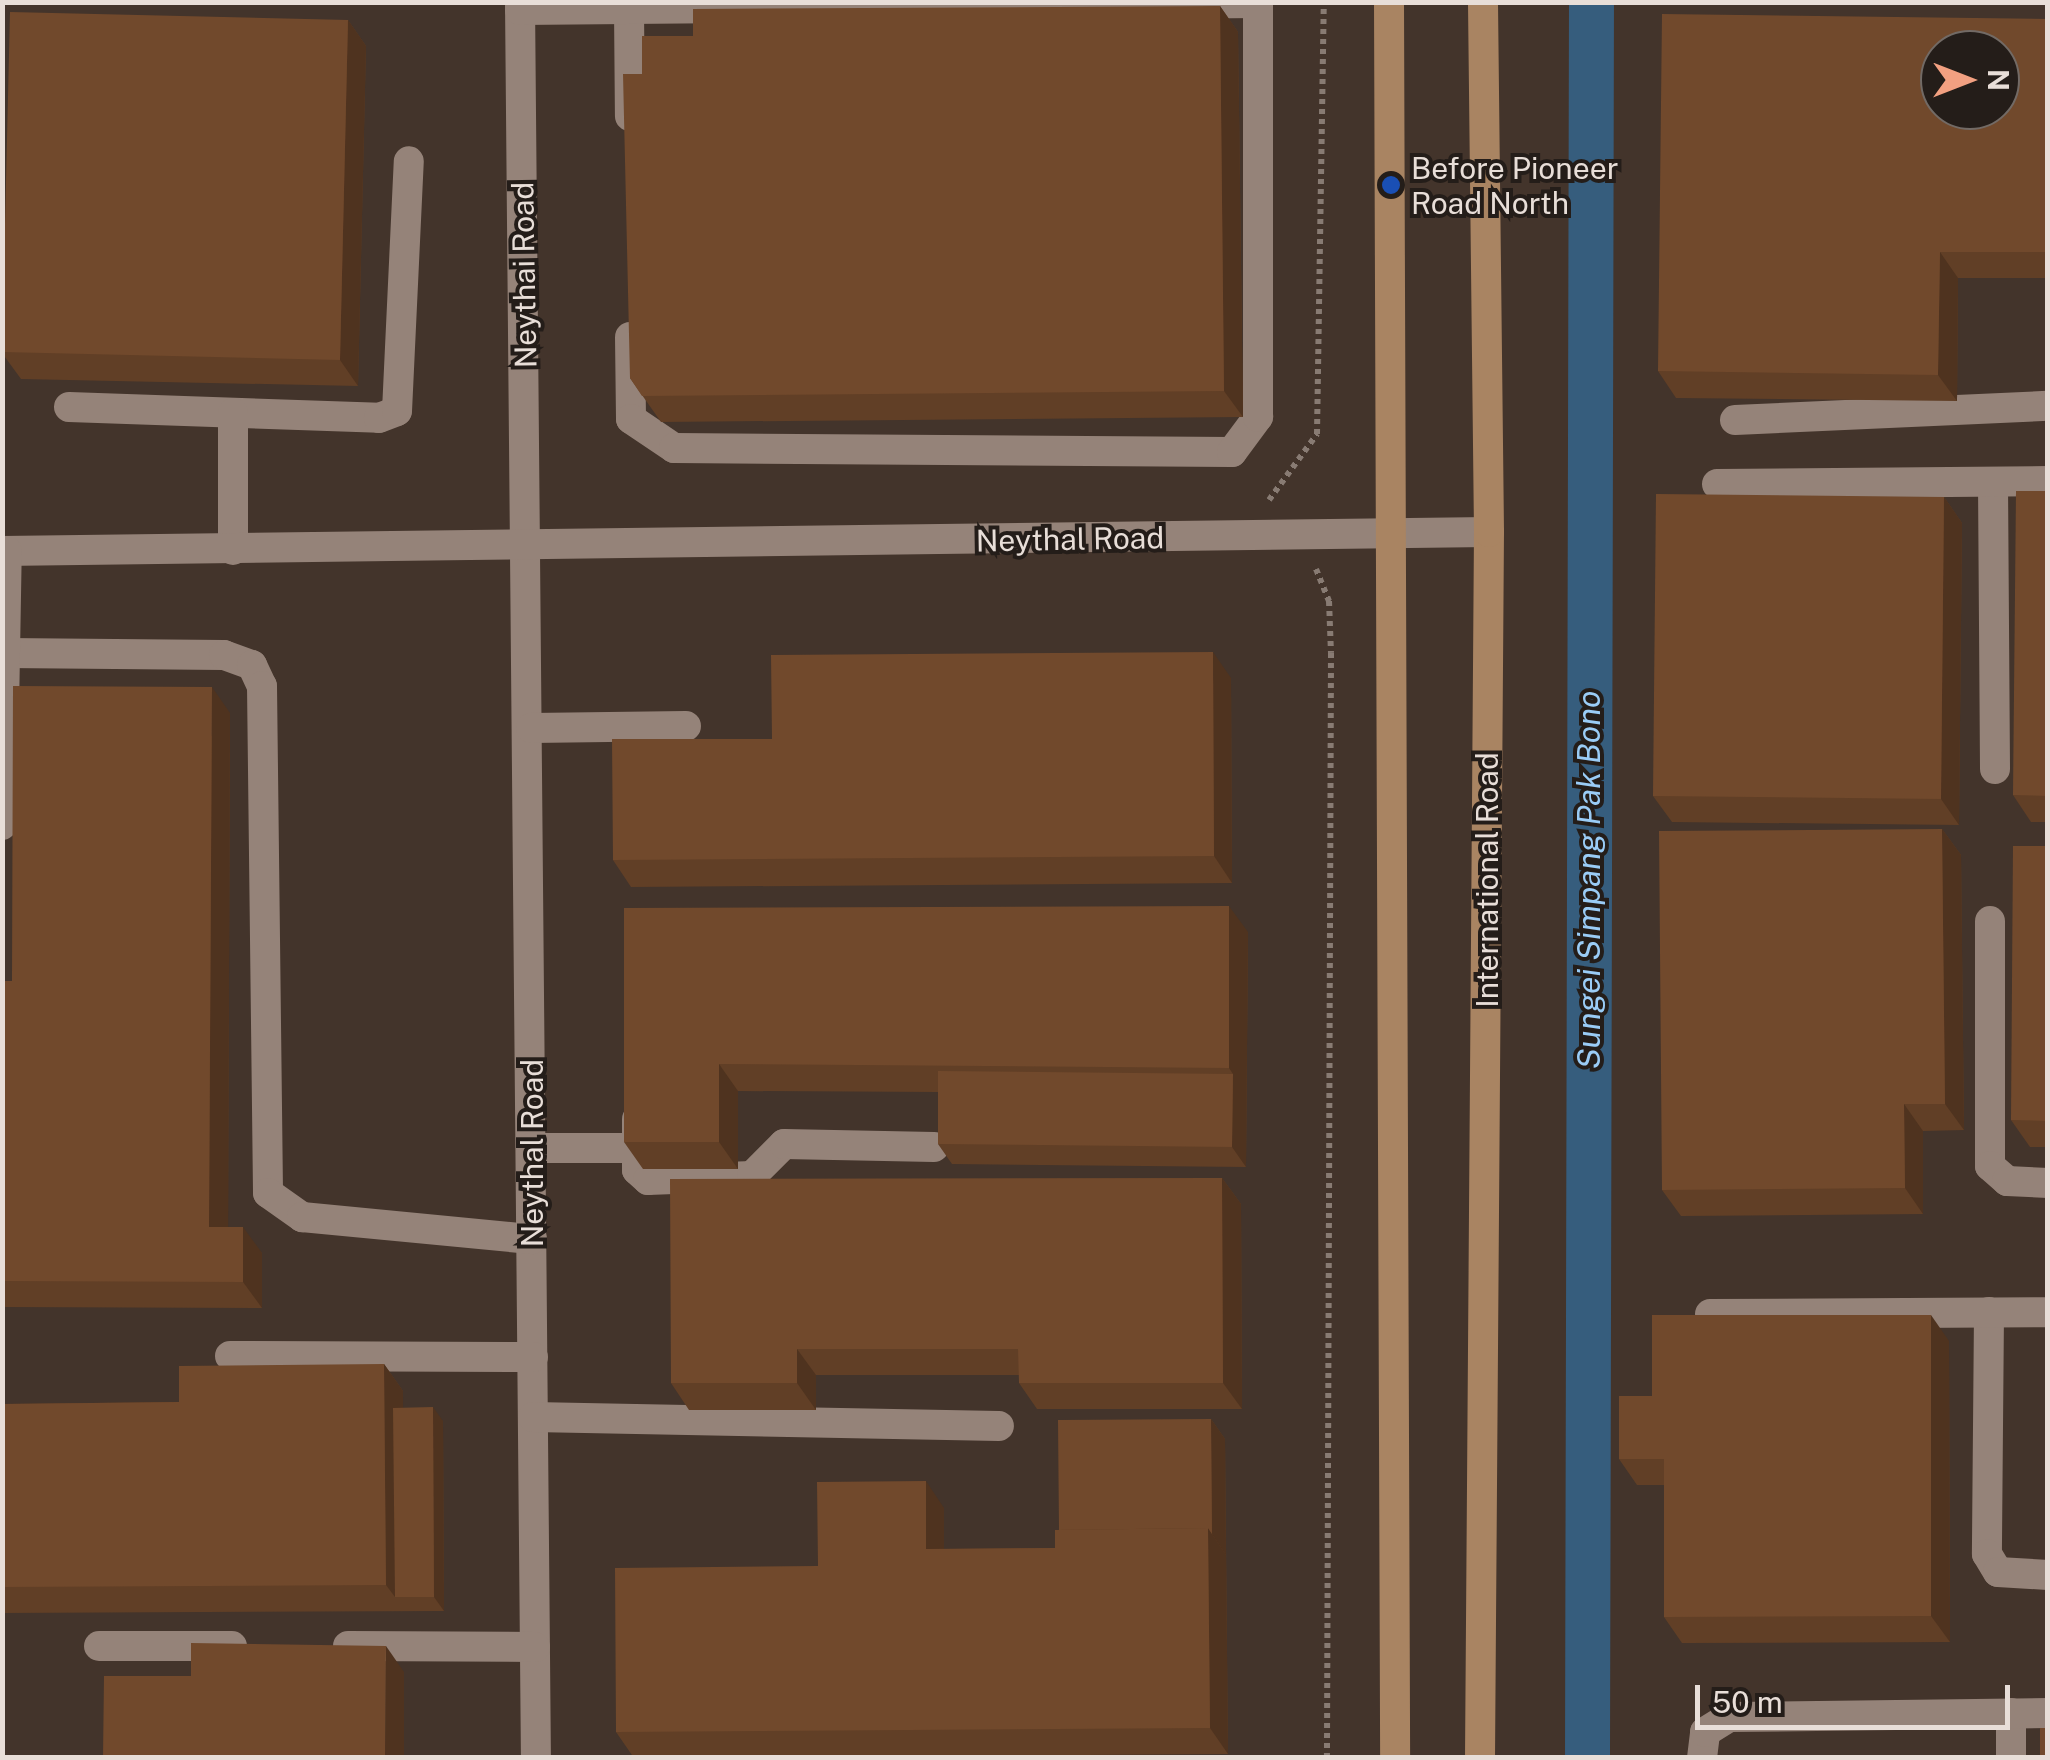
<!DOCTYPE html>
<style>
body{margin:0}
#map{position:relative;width:2050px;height:1760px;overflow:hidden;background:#43342b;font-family:"Public Sans",sans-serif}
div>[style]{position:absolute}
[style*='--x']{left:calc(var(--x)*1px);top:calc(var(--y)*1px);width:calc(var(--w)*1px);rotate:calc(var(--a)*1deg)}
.canal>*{height:45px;margin:-22.5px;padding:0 22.5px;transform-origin:22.5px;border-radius:22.5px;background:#365d7d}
.path>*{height:6px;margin-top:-3px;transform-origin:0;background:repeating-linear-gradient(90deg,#887b73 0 5px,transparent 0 10px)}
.minor>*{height:30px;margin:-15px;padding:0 15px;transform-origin:15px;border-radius:15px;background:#958379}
.major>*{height:30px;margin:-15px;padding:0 15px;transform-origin:15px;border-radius:15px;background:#a98462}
.wall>*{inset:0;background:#613f26}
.shaded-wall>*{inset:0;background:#4f331f}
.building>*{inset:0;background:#71492c}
.dots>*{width:28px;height:28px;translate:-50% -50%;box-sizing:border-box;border:5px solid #241d19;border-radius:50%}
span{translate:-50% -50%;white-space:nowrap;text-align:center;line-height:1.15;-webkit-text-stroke:8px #241d19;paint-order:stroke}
.poi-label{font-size:30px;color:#e8ded8}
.left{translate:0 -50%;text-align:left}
.street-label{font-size:30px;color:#e8ded8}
.water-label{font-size:32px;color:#9accf6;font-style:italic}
.frame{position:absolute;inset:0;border:5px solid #e8ded8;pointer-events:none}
.north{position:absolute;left:1920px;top:30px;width:100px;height:100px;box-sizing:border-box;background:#241d19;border:2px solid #726a65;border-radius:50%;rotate:90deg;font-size:28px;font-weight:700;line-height:40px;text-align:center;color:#e8ded8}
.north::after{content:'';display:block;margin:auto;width:35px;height:45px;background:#f2a081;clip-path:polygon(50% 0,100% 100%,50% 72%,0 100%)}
.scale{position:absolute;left:1695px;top:1685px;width:315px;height:45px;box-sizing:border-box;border:5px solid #e8ded8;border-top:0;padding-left:12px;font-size:30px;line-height:35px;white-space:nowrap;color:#e8ded8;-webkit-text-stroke:8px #241d19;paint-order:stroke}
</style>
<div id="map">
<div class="canal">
<i style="--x:1587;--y:1758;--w:1756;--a:-89.87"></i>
</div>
<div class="path">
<i style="--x:1269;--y:500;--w:82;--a:-54"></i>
<i style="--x:1317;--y:434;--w:432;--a:-89.1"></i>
<i style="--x:1316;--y:569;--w:35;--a:68"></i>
<i style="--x:1329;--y:601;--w:52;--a:87.8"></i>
<i style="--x:1331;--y:653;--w:1105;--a:90.21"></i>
</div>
<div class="minor">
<i style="--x:520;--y:2;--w:1756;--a:89.48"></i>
<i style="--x:629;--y:9;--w:107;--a:89.5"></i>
<i style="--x:520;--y:10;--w:738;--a:-0.54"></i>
<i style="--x:630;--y:337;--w:82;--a:89.3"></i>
<i style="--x:631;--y:419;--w:52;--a:34"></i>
<i style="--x:674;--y:448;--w:558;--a:0.41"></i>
<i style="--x:1232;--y:452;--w:44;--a:-53.4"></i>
<i style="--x:1258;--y:417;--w:415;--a:-90"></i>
<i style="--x:69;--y:407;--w:310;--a:2"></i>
<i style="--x:379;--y:418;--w:19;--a:-21"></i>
<i style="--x:397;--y:411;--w:250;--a:-87.3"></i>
<i style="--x:233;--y:413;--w:137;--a:90"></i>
<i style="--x:1735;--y:420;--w:313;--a:-2.6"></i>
<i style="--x:1993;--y:482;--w:287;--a:89.6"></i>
<i style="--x:1717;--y:484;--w:331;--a:-0.5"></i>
<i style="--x:2;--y:551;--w:1487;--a:-0.73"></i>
<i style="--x:6;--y:653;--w:218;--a:0.5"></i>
<i style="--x:224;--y:655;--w:30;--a:20"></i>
<i style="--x:252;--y:665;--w:23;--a:65"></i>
<i style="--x:262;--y:686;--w:507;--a:89.32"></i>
<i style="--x:268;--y:1193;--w:42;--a:35.2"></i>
<i style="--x:302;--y:1217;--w:231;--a:5.5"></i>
<i style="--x:531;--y:728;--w:155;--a:-0.7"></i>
<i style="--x:2;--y:825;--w:274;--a:-89"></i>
<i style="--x:1990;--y:921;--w:245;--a:90"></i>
<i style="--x:1990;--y:1166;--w:23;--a:41"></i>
<i style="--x:2007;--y:1181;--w:41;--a:2.8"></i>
<i style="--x:637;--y:1119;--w:51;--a:90"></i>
<i style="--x:637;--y:1170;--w:15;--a:42"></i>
<i style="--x:648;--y:1180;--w:104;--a:-2.2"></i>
<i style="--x:752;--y:1176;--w:45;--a:-45"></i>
<i style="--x:784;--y:1144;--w:150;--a:1.1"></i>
<i style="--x:531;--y:1148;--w:106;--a:0"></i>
<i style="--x:1989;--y:1312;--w:242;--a:90.5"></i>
<i style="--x:1987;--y:1554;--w:21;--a:59"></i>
<i style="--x:1998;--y:1572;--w:50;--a:3.4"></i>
<i style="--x:1710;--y:1314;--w:338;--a:-0.3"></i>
<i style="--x:230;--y:1356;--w:303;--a:0.2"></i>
<i style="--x:533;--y:1417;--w:466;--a:1.1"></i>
<i style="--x:99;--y:1646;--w:133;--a:0"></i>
<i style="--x:348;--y:1646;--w:187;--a:0.3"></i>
<i style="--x:2011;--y:1713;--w:45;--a:90"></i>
<i style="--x:1702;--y:1758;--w:26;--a:-83"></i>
<i style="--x:1705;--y:1732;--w:28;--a:-32"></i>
<i style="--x:1729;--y:1717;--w:319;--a:-0.7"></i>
</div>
<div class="major">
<i style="--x:1389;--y:2;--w:1756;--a:89.8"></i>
<i style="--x:1480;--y:1758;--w:1226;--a:-89.58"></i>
<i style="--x:1489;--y:532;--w:530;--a:-90.65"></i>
</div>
<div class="wall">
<i style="clip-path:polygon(1220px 6px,1238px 32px,1243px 417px,661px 422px,630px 378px,642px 74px,693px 36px)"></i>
<i style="clip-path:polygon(2048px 19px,2048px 278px,1958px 278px,1957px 401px,1676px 398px,1658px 371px)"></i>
<i style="clip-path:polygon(348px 20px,366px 46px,358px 386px,21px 379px,2px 353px)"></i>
<i style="clip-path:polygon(2048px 491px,2048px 822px,2031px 822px,2013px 795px)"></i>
<i style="clip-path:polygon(1944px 497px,1962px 523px,1959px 825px,1672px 822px,1653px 796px)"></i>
<i style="clip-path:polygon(1231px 678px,1232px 883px,631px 887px,613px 860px,772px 739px)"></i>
<i style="clip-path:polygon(230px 713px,228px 1227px,262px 1253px,262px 1308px,2px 1307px,2px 981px,12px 981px)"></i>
<i style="clip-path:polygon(1942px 829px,1961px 855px,1964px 1130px,1923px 1131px,1923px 1214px,1681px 1216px,1662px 1190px)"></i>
<i style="clip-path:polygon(2048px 846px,2048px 1147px,2030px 1147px,2011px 1120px)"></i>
<i style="clip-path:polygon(624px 908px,1248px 932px,1246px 1167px,952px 1164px,938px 1144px,938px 1092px,738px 1091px,738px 1169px,643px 1169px,624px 1142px)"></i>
<i style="clip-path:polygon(1222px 1178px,1241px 1204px,1242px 1409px,1037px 1409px,1019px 1383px,1019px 1375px,816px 1375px,816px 1410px,689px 1410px,671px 1383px)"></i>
<i style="clip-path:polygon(1949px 1341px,1950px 1642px,1682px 1643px,1664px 1617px,1664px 1485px,1637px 1485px,1619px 1459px,1652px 1396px)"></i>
<i style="clip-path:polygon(384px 1364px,403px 1391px,403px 1408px,443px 1421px,444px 1611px,2px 1613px,2px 1404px,179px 1402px)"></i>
<i style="clip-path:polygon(1211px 1419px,1225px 1439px,1228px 1754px,634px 1758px,616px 1732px,818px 1566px,944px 1508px,944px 1549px,1055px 1548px,1059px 1530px)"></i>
</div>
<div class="shaded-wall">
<i style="clip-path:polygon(1220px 6px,1238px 32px,1243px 417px,1224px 391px)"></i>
<i style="clip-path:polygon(348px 20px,366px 46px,358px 386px,340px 360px)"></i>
<i style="clip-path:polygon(1940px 252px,1958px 278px,1957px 401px,1938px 375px)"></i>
<i style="clip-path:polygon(1944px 497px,1962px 523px,1959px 825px,1941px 799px)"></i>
<i style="clip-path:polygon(1213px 652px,1231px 678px,1232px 883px,1214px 856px)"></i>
<i style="clip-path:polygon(212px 687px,230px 713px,228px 1253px,209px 1227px)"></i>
<i style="clip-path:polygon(1942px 829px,1961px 855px,1964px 1130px,1945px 1104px)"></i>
<i style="clip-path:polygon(1229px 906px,1248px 932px,1246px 1167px,1232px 1147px,1233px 1074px,1229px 1068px)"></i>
<i style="clip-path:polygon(719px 1064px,738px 1091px,738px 1169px,719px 1142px)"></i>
<i style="clip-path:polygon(1904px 1104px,1923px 1131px,1923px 1214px,1905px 1188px)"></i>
<i style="clip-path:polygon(1222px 1178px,1241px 1204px,1242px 1409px,1223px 1383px)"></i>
<i style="clip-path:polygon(243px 1227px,262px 1253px,262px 1308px,243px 1282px)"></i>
<i style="clip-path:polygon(1931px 1315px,1949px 1341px,1950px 1642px,1931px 1616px)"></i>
<i style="clip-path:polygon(797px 1349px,816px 1375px,816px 1410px,797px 1383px)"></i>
<i style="clip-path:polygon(384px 1364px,403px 1391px,404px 1597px,395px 1597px,386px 1585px)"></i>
<i style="clip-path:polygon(433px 1407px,443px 1421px,444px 1611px,434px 1597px)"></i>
<i style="clip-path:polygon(1211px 1419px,1225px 1439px,1226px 1555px,1212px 1534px)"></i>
<i style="clip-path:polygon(926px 1481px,944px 1508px,944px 1575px,926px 1549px)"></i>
<i style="clip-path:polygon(1208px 1528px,1226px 1555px,1228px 1754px,1210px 1728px)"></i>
<i style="clip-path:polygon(386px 1646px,404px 1672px,404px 1758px,385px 1758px)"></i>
</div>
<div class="building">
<i style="clip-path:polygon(1220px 6px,1224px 391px,642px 396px,630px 378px,623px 74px,642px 74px,642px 36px,693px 36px,693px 9px)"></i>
<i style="clip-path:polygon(10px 12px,348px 20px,340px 360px,2px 352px)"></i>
<i style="clip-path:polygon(evenodd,1662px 14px,2048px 19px,2048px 252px,1940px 252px,1938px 375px,1658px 371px,1662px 14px,1940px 50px,2000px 50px,2000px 110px,1940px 110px,1940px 50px)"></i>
<i style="clip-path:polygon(2016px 491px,2048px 491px,2048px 796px,2013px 795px)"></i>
<i style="clip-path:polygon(1656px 494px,1944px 497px,1941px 799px,1653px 796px)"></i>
<i style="clip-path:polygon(1213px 652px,1214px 856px,613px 860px,612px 739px,772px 739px,771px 655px)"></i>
<i style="clip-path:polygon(13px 686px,212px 687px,209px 1227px,243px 1227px,243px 1282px,2px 1281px,2px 981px,12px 981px)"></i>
<i style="clip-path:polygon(1942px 829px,1945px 1104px,1904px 1104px,1905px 1188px,1662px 1190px,1659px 831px)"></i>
<i style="clip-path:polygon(2013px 846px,2048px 846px,2048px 1121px,2011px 1120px)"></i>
<i style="clip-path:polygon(1229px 906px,1229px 1068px,719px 1064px,719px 1142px,624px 1142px,624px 908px)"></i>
<i style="clip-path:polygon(938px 1071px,1233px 1074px,1232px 1147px,938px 1144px)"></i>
<i style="clip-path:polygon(1222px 1178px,1223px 1383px,1019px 1383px,1018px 1349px,797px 1349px,797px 1383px,671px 1383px,670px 1179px)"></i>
<i style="clip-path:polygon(1652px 1315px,1931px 1315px,1931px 1616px,1664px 1617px,1664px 1459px,1619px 1459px,1619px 1396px,1652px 1396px)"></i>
<i style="clip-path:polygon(384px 1364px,386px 1585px,2px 1587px,2px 1404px,179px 1402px,179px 1366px)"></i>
<i style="clip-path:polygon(433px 1407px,434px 1597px,395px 1597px,393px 1408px)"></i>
<i style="clip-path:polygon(1211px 1419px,1212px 1534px,1208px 1528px,1059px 1530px,1058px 1420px)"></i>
<i style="clip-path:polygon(926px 1481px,926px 1549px,1055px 1548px,1055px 1530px,1208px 1528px,1210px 1728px,616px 1732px,615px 1568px,818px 1566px,817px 1482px)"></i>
<i style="clip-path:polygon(191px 1643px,386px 1646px,385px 1758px,103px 1758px,104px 1676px,191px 1676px)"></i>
<i style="clip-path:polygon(2040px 1728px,2048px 1728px,2048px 1758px,2040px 1758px)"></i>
</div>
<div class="dots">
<i style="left:1391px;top:185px;background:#1a4fb4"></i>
</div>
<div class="poi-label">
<span class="left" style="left:1411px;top:185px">Before Pioneer<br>Road North</span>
</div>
<div class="street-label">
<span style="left:524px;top:275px;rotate:-91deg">Neythai Road</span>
<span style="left:1070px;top:539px;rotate:-1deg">Neythal Road</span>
<span style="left:1487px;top:880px;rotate:-90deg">International Road</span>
<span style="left:532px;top:1153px;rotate:-90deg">Neythal Road</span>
</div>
<div class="water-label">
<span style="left:1589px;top:880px;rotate:-90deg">Sungei Simpang Pak Bono</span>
</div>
<div class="frame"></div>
<div class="north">N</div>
<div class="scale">50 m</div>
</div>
